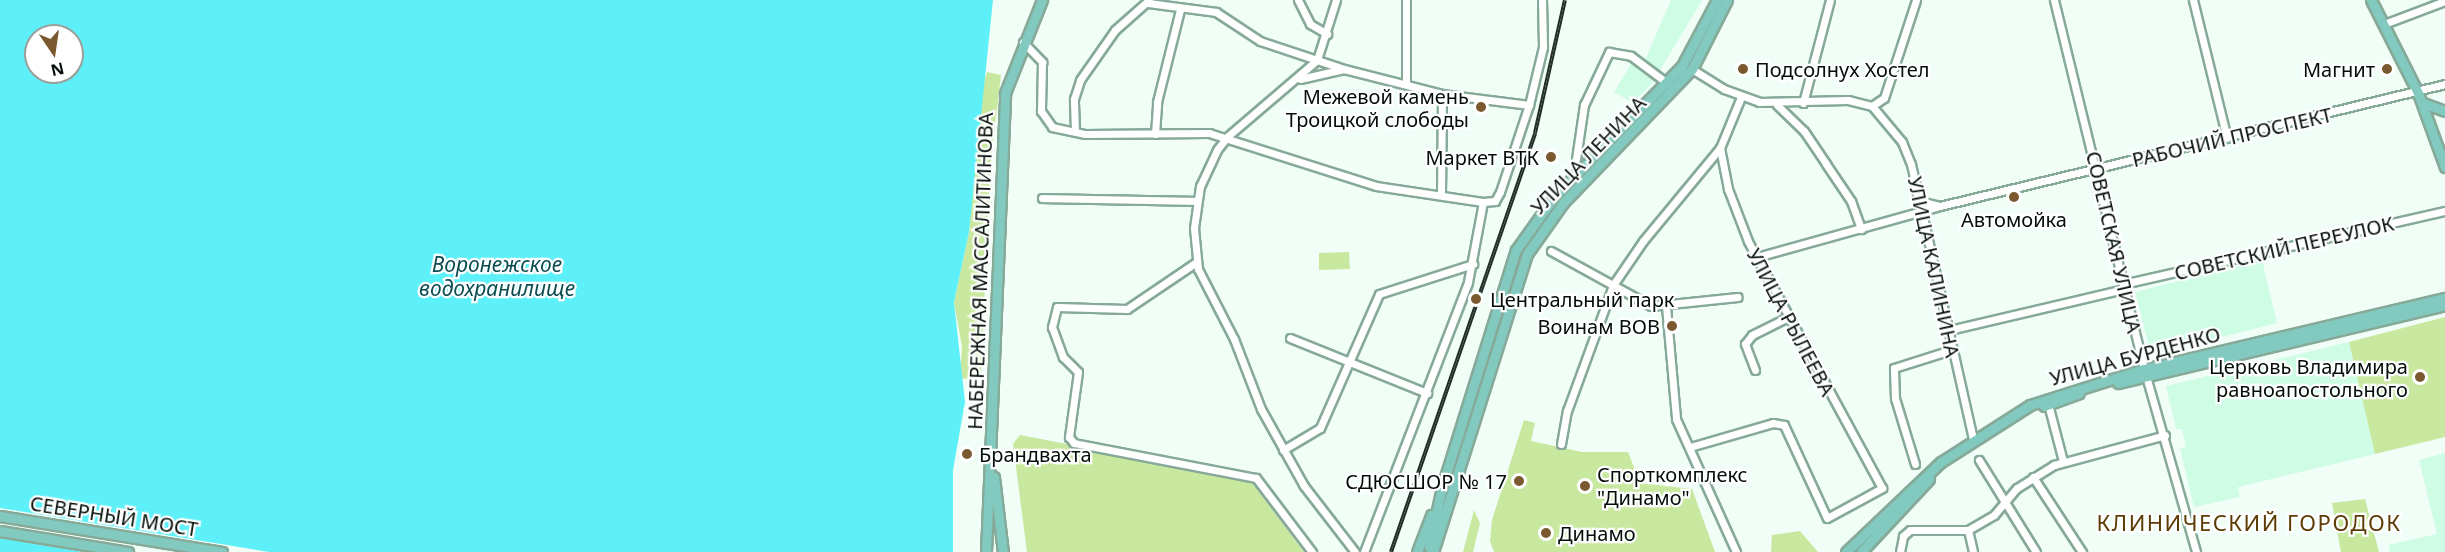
<!DOCTYPE html>
<meta charset="utf-8">
<style>
body{margin:0}
#map{position:relative;width:2445px;height:552px;overflow:hidden;background:#f0fef7;font-family:"Noto Sans",sans-serif}
div>[style]{position:absolute}
[style*='--x']{left:calc(var(--x)*1px);top:calc(var(--y)*1px);width:calc(var(--w)*1px);rotate:calc(var(--a)*1deg)}
.built>*{inset:0;background:#cefce5}
.green>*{inset:0;background:#c9e89f}
.water>*{inset:0;background:#5ef0f8}
.pier>*{inset:0;background:#f0fef7}
.roads{filter:drop-shadow(2px 0 #86a998) drop-shadow(-2px 0 #86a998) drop-shadow(0 2px #86a998) drop-shadow(0 -2px #86a998)}
.minor>*{height:7px;margin:-3.5px;padding:0 3.5px;transform-origin:3.5px;border-radius:3.5px;background:#fff}
.major>*{height:9px;margin:-4.5px;padding:0 4.5px;transform-origin:4.5px;border-radius:4.5px;background:#82c9bf}
.rail>*{height:4px;margin-top:-2px;transform-origin:0;background:repeating-linear-gradient(90deg,#fff 0 4.5px,#212d27 0 9px);box-sizing:border-box;border-block:2px solid #212d27}
.dots>*{width:16px;height:16px;translate:-50% -50%;box-sizing:border-box;border:3px solid #fff;border-radius:50%}
span{translate:-50% -50%;white-space:nowrap;text-align:center;line-height:1.15;-webkit-text-stroke:4.5px #fff;paint-order:stroke}
.poi-label{font-size:20px;color:#030e08}
.left{translate:0 -50%;text-align:left}
.right{translate:-100% -50%;text-align:right}
.street-label{font-size:20px;color:#030e08}
.water-label{font-size:21px;color:#0b4d51;font-style:italic}
.quarter-label{font-size:22px;color:#5d3b04;letter-spacing:1.5px}
.north{position:absolute;left:24px;top:24px;width:60px;height:60px;box-sizing:border-box;background:#fff;border:2px solid #9a9f9c;border-radius:50%;rotate:167deg;font-size:16px;font-weight:700;line-height:24px;text-align:center;color:#030e08}
.north::after{content:'';display:block;margin:auto;width:21px;height:27px;background:#7a5930;clip-path:polygon(50% 0,100% 100%,50% 72%,0 100%)}
</style>
<div id="map">
<div class="built">
<i style="clip-path:polygon(1671px 0,1702px 0,1653px 82px,1633px 103px,1614px 92px,1631px 64px,1645px 60px)"></i>
<i style="clip-path:polygon(2262px 260px,2277px 323px,2151px 355px,2135px 292px)"></i>
<i style="clip-path:polygon(2349px 342px,2375px 454px,2238px 487px,2240px 497px,2194px 507px,2180px 448px,2186px 447px,2182px 429px,2176px 429px,2166px 386px)"></i>
<i style="clip-path:polygon(2445px 453px,2445px 552px,2390px 552px,2388px 545px,2437px 534px,2419px 460px)"></i>
</div>
<div class="green">
<i style="clip-path:polygon(987px 72px,1001px 75px,990px 167px,981px 378px,960px 379px,962px 347px,954px 302px,969px 232px,980px 93px)"></i>
<i style="clip-path:polygon(1349px 252px,1350px 269px,1319px 270px,1319px 253px)"></i>
<i style="clip-path:polygon(2445px 317px,2445px 437px,2375px 454px,2349px 342px)"></i>
<i style="clip-path:polygon(1524px 420px,1535px 423px,1531px 441px,1582px 452px,1628px 452px,1640px 483px,1692px 489px,1715px 552px,1494px 552px,1490px 541px,1492px 520px)"></i>
<i style="clip-path:polygon(1020px 435px,1249px 479px,1304px 552px,1027px 552px,1013px 444px)"></i>
<i style="clip-path:polygon(2365px 499px,2379px 552px,2341px 552px,2332px 503px)"></i>
<i style="clip-path:polygon(1474px 510px,1480px 523px,1473px 552px,1463px 552px)"></i>
<i style="clip-path:polygon(1800px 531px,1818px 552px,1771px 552px,1772px 535px)"></i>
</div>
<div class="water">
<i style="clip-path:polygon(evenodd,0 0,993px 0,969px 232px,954px 302px,965px 402px,953px 470px,953px 552px,0 552px,0 0,36px 36px,72px 36px,72px 72px,36px 72px,36px 36px)"></i>
</div>
<div class="pier">
<i style="clip-path:polygon(0 508px,269px 552px,83px 552px,0 538px)"></i>
</div>
<div class="roads">
<div class="minor">
<i style="--x:1298;--y:0;--w:27;--a:63"></i>
<i style="--x:1310;--y:24;--w:20;--a:30"></i>
<i style="--x:1336;--y:0;--w:63;--a:107.6"></i>
<i style="--x:1317;--y:60;--w:118;--a:139.5"></i>
<i style="--x:1227;--y:137;--w:16;--a:128"></i>
<i style="--x:1217;--y:150;--w:40;--a:115"></i>
<i style="--x:1200;--y:186;--w:42;--a:98.1"></i>
<i style="--x:1194;--y:228;--w:41;--a:84.4"></i>
<i style="--x:1198;--y:269;--w:79;--a:62.8"></i>
<i style="--x:1234;--y:339;--w:75;--a:68.9"></i>
<i style="--x:1261;--y:409;--w:88;--a:60.8"></i>
<i style="--x:1304;--y:486;--w:83;--a:52.3"></i>
<i style="--x:1406;--y:0;--w:84;--a:90"></i>
<i style="--x:2054;--y:0;--w:380;--a:76.3"></i>
<i style="--x:2144;--y:369;--w:190;--a:74.1"></i>
<i style="--x:2193;--y:0;--w:142;--a:76.2"></i>
<i style="--x:1148;--y:3;--w:69;--a:7.5"></i>
<i style="--x:1216;--y:12;--w:53;--a:33.4"></i>
<i style="--x:1260;--y:41;--w:89;--a:18.4"></i>
<i style="--x:1344;--y:69;--w:101;--a:14.3"></i>
<i style="--x:1442;--y:94;--w:88;--a:7.2"></i>
<i style="--x:2384;--y:24;--w:65;--a:-20.7"></i>
<i style="--x:1023;--y:42;--w:28;--a:46"></i>
<i style="--x:1042;--y:62;--w:49;--a:91.2"></i>
<i style="--x:1041;--y:111;--w:19;--a:55"></i>
<i style="--x:1052;--y:127;--w:34;--a:12"></i>
<i style="--x:1085;--y:134;--w:124;--a:-0.5"></i>
<i style="--x:1209;--y:133;--w:175;--a:17.6"></i>
<i style="--x:1376;--y:186;--w:108;--a:8.5"></i>
<i style="--x:1483;--y:202;--w:12;--a:-5"></i>
<i style="--x:1495;--y:201;--w:10;--a:-61"></i>
<i style="--x:1500;--y:192;--w:92;--a:-71.6"></i>
<i style="--x:1529;--y:105;--w:60;--a:-76.4"></i>
<i style="--x:1543;--y:47;--w:47;--a:-91.2"></i>
<i style="--x:1692;--y:69;--w:38;--a:32"></i>
<i style="--x:1724;--y:89;--w:37;--a:20"></i>
<i style="--x:1759;--y:102;--w:89;--a:-1.3"></i>
<i style="--x:1848;--y:100;--w:25;--a:14"></i>
<i style="--x:1872;--y:106;--w:14;--a:-34"></i>
<i style="--x:1884;--y:98;--w:103;--a:-71.9"></i>
<i style="--x:1300;--y:79;--w:45;--a:-12.8"></i>
<i style="--x:1803;--y:103;--w:106;--a:-75.3"></i>
<i style="--x:1777;--y:105;--w:37;--a:44"></i>
<i style="--x:1804;--y:131;--w:40;--a:56"></i>
<i style="--x:1826;--y:164;--w:45;--a:56"></i>
<i style="--x:1851;--y:201;--w:30;--a:70"></i>
<i style="--x:1872;--y:106;--w:47;--a:50.2"></i>
<i style="--x:1902;--y:142;--w:24;--a:68"></i>
<i style="--x:1911;--y:164;--w:282;--a:77.3"></i>
<i style="--x:1075;--y:131;--w:32;--a:-92"></i>
<i style="--x:1074;--y:99;--w:20;--a:-72"></i>
<i style="--x:1080;--y:80;--w:61;--a:-55"></i>
<i style="--x:1115;--y:30;--w:45;--a:-41.4"></i>
<i style="--x:1155;--y:134;--w:32;--a:-86"></i>
<i style="--x:1157;--y:102;--w:95;--a:-76"></i>
<i style="--x:1576;--y:159;--w:55;--a:-81.6"></i>
<i style="--x:1584;--y:105;--w:59;--a:-64.7"></i>
<i style="--x:1609;--y:52;--w:22;--a:10"></i>
<i style="--x:1631;--y:56;--w:45;--a:36.9"></i>
<i style="--x:1441;--y:194;--w:100;--a:-89.4"></i>
<i style="--x:1917;--y:194;--w:10;--a:53"></i>
<i style="--x:1923;--y:202;--w:17;--a:13"></i>
<i style="--x:1940;--y:206;--w:520;--a:-13.58"></i>
<i style="--x:1042;--y:198;--w:155;--a:1.1"></i>
<i style="--x:1551;--y:251;--w:114;--a:28.8"></i>
<i style="--x:1651;--y:306;--w:87;--a:-5.9"></i>
<i style="--x:1757;--y:257;--w:186;--a:-15.6"></i>
<i style="--x:1195;--y:263;--w:82;--a:145.9"></i>
<i style="--x:1127;--y:309;--w:70;--a:-178.4"></i>
<i style="--x:1057;--y:307;--w:21;--a:104"></i>
<i style="--x:1052;--y:327;--w:32;--a:70"></i>
<i style="--x:1063;--y:357;--w:21;--a:45"></i>
<i style="--x:1078;--y:372;--w:66;--a:97.9"></i>
<i style="--x:1069;--y:437;--w:8;--a:50"></i>
<i style="--x:1074;--y:443;--w:185;--a:10.9"></i>
<i style="--x:1256;--y:478;--w:93;--a:52.9"></i>
<i style="--x:2123;--y:284;--w:330;--a:-12.8"></i>
<i style="--x:1666;--y:306;--w:113;--a:84.9"></i>
<i style="--x:1676;--y:419;--w:146;--a:65.7"></i>
<i style="--x:1949;--y:330;--w:180;--a:-13.2"></i>
<i style="--x:1290;--y:338;--w:148;--a:21.9"></i>
<i style="--x:1755;--y:370;--w:28;--a:-111"></i>
<i style="--x:1745;--y:344;--w:11;--a:-52"></i>
<i style="--x:1752;--y:335;--w:40;--a:-26.6"></i>
<i style="--x:2048;--y:404;--w:59;--a:75.3"></i>
<i style="--x:1561;--y:444;--w:34;--a:-80"></i>
<i style="--x:1567;--y:411;--w:134;--a:-69.9"></i>
<i style="--x:1613;--y:285;--w:53;--a:-55.7"></i>
<i style="--x:1643;--y:241;--w:121;--a:-50.4"></i>
<i style="--x:1720;--y:148;--w:55;--a:-67.6"></i>
<i style="--x:1690;--y:447;--w:86;--a:-16.1"></i>
<i style="--x:1773;--y:423;--w:11;--a:10"></i>
<i style="--x:1784;--y:425;--w:102;--a:65.2"></i>
<i style="--x:1827;--y:518;--w:63;--a:-28.6"></i>
<i style="--x:1882;--y:488;--w:281;--a:-118.5"></i>
<i style="--x:1748;--y:241;--w:56;--a:-111"></i>
<i style="--x:1728;--y:189;--w:42;--a:-101"></i>
<i style="--x:1283;--y:450;--w:43;--a:-30.7"></i>
<i style="--x:1320;--y:428;--w:146;--a:-66.2"></i>
<i style="--x:1379;--y:294;--w:99;--a:-17.7"></i>
<i style="--x:1979;--y:460;--w:108;--a:58.2"></i>
<i style="--x:1915;--y:464;--w:69;--a:-106.9"></i>
<i style="--x:1895;--y:398;--w:30;--a:-92"></i>
<i style="--x:1894;--y:368;--w:60;--a:-17.5"></i>
<i style="--x:2033;--y:477;--w:90;--a:56.8"></i>
<i style="--x:1968;--y:530;--w:30;--a:-30"></i>
<i style="--x:1994;--y:515;--w:35;--a:-50"></i>
<i style="--x:2017;--y:488;--w:44;--a:-31.9"></i>
<i style="--x:2054;--y:465;--w:115;--a:-15.1"></i>
<i style="--x:1968;--y:530;--w:23;--a:77"></i>
<i style="--x:1364;--y:552;--w:289;--a:-68.9"></i>
<i style="--x:1468;--y:282;--w:81;--a:-79.4"></i>
<i style="--x:1900;--y:552;--w:16;--a:-79"></i>
<i style="--x:1903;--y:536;--w:9;--a:-41"></i>
<i style="--x:1910;--y:530;--w:58;--a:0"></i>
</div>
<div class="major">
<i style="--x:2371;--y:0;--w:104;--a:63.2"></i>
<i style="--x:2418;--y:93;--w:79;--a:70"></i>
<i style="--x:2423;--y:103;--w:23;--a:20"></i>
<i style="--x:2118;--y:383;--w:336;--a:-13.4"></i>
<i style="--x:2044;--y:406;--w:37;--a:-20"></i>
<i style="--x:994;--y:477;--w:76;--a:83.2"></i>
<i style="--x:0;--y:516;--w:225;--a:9.2"></i>
<i style="--x:0;--y:531;--w:130;--a:9.3"></i>
<i style="--x:1429;--y:547;--w:61;--a:-77.8"></i>
<i style="--x:1442;--y:487;--w:248;--a:-72.7"></i>
<i style="--x:1516;--y:250;--w:65;--a:-54.4"></i>
<i style="--x:1554;--y:197;--w:183;--a:-45.7"></i>
<i style="--x:1682;--y:66;--w:75;--a:-62.1"></i>
<i style="--x:986;--y:552;--w:459;--a:-87.6"></i>
<i style="--x:1005;--y:93;--w:100;--a:-68.3"></i>
<i style="--x:1417;--y:552;--w:40;--a:-69"></i>
<i style="--x:1433;--y:552;--w:312;--a:-72.5"></i>
<i style="--x:1527;--y:254;--w:62;--a:-54.8"></i>
<i style="--x:1563;--y:203;--w:186;--a:-46.1"></i>
<i style="--x:1692;--y:69;--w:77;--a:-63.1"></i>
<i style="--x:1846;--y:552;--w:131;--a:-43.5"></i>
<i style="--x:1941;--y:462;--w:106;--a:-32.6"></i>
<i style="--x:2030;--y:405;--w:120;--a:-17.5"></i>
<i style="--x:2144;--y:369;--w:309;--a:-13.3"></i>
<i style="--x:1861;--y:552;--w:100;--a:-47"></i>
</div>
</div>
<div class="rail">
<i style="--x:1391;--y:552;--w:443;--a:-71"></i>
<i style="--x:1535;--y:133;--w:136;--a:-77.3"></i>
</div>
<div class="dots">
<i style="left:1743px;top:69px;background:#7a5930"></i>
<i style="left:2387px;top:69px;background:#7a5930"></i>
<i style="left:1481px;top:107px;background:#7a5930"></i>
<i style="left:1551px;top:157px;background:#7a5930"></i>
<i style="left:2014px;top:197px;background:#7a5930"></i>
<i style="left:1476px;top:299px;background:#7a5930"></i>
<i style="left:1672px;top:326px;background:#7a5930"></i>
<i style="left:2420px;top:377px;background:#7a5930"></i>
<i style="left:967px;top:454px;background:#7a5930"></i>
<i style="left:1519px;top:481px;background:#7a5930"></i>
<i style="left:1585px;top:486px;background:#7a5930"></i>
<i style="left:1546px;top:533px;background:#7a5930"></i>
</div>
<div class="poi-label">
<span class="left" style="left:1755px;top:69px">Подсолнух Хостел</span>
<span class="right" style="left:2375px;top:69px">Магнит</span>
<span class="right" style="left:1469px;top:108px">Межевой камень<br>Троицкой слободы</span>
<span class="right" style="left:1539px;top:157px">Маркет ВТК</span>
<span style="left:2014px;top:219px">Автомойка</span>
<span class="left" style="left:1490px;top:299px">Центральный парк</span>
<span class="right" style="left:1660px;top:326px">Воинам ВОВ</span>
<span class="right" style="left:2408px;top:378px">Церковь Владимира<br>равноапостольного</span>
<span class="left" style="left:979px;top:454px">Брандвахта</span>
<span class="left" style="left:1597px;top:486px">Спорткомплекс<br>"Динамо"</span>
<span class="right" style="left:1507px;top:481px">СДЮСШОР № 17</span>
<span class="left" style="left:1558px;top:533px">Динамо</span>
</div>
<div class="street-label">
<span style="left:2232px;top:137px;rotate:-13deg">РАБОЧИЙ ПРОСПЕКТ</span>
<span style="left:1588px;top:155px;rotate:-46deg">УЛИЦА ЛЕНИНА</span>
<span style="left:2114px;top:242px;rotate:77deg">СОВЕТСКАЯ УЛИЦА</span>
<span style="left:2284px;top:248px;rotate:-13deg">СОВЕТСКИЙ ПЕРЕУЛОК</span>
<span style="left:1934px;top:267px;rotate:78deg">УЛИЦА КАЛИНИНА</span>
<span style="left:980px;top:271px;rotate:-88deg">НАБЕРЕЖНАЯ МАССАЛИТИНОВА</span>
<span style="left:1791px;top:322px;rotate:62deg">УЛИЦА РЫЛЕЕВА</span>
<span style="left:2135px;top:356px;rotate:-15deg">УЛИЦА БУРДЕНКО</span>
<span style="left:114px;top:516px;rotate:9deg">СЕВЕРНЫЙ МОСТ</span>
</div>
<div class="water-label">
<span style="left:497px;top:276px">Воронежское<br>водохранилище</span>
</div>
<div class="quarter-label">
<span style="left:2249px;top:523px">КЛИНИЧЕСКИЙ ГОРОДОК</span>
</div>
<div class="north">N</div>
</div>
